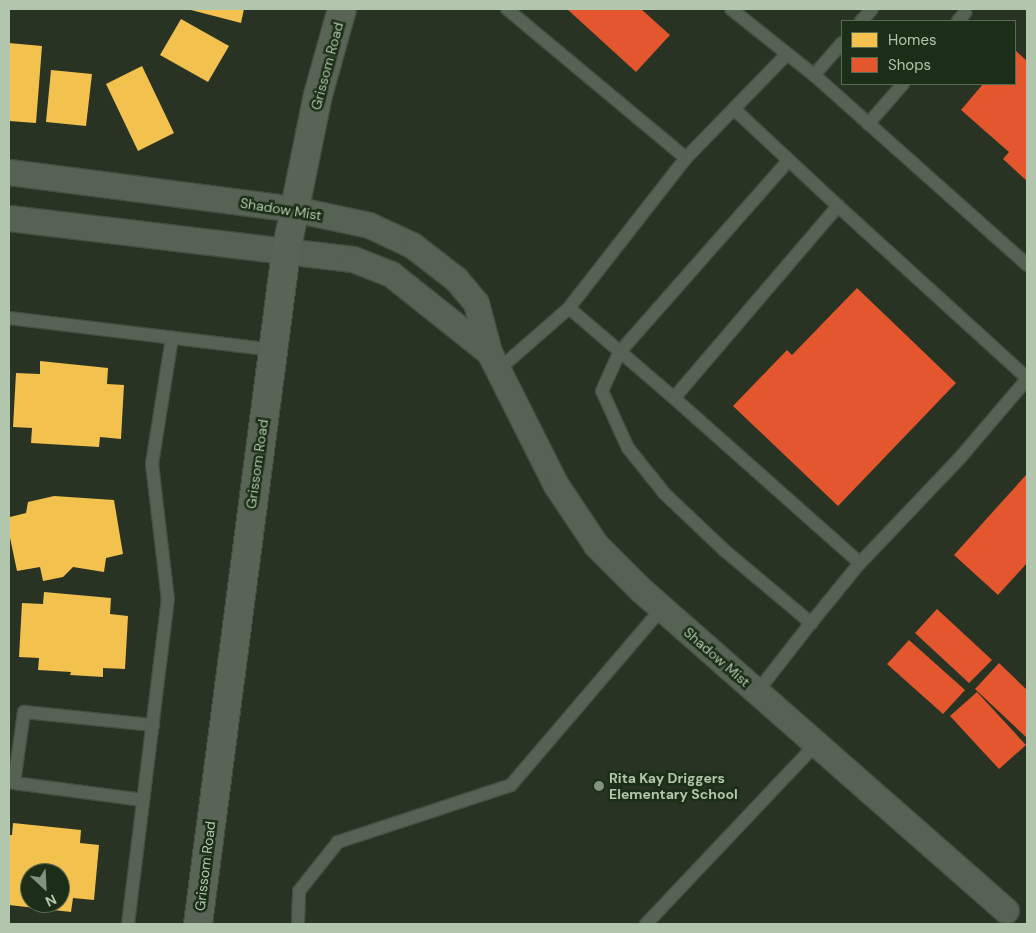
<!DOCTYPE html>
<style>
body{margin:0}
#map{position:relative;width:1036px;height:933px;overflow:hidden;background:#283324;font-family:"DM Sans",sans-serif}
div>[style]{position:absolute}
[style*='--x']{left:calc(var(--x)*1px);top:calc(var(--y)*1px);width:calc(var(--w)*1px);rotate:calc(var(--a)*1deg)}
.homes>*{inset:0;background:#f2c14e}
.shops>*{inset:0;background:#e4572e}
.roads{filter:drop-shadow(1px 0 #454d42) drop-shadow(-1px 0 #454d42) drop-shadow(0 1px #454d42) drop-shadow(0 -1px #454d42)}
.service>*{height:12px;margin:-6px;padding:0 6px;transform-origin:6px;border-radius:6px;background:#566254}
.minor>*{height:25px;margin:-12.5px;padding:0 12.5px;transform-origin:12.5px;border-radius:12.5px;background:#566254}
.primary>*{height:28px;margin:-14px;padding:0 14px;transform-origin:14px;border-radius:14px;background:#596356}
.dots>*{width:14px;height:14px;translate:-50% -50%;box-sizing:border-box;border:2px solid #1c2e17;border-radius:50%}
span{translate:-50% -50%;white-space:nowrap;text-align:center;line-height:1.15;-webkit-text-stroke:5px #1c2e17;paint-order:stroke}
.street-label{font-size:14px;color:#b1c6ac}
.poi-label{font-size:14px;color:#b1c6ac;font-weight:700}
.left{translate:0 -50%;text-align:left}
.frame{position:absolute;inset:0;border:10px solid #b1c6ac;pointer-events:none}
.legend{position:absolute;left:841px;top:20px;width:175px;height:65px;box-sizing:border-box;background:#1c2e17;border:1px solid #586b53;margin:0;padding:6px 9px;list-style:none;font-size:15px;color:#b1c6ac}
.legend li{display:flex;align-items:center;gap:10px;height:25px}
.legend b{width:25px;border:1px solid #586b53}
.north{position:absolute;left:20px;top:863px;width:50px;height:50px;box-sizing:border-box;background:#1c2e17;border:1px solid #586b53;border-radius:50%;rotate:155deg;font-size:14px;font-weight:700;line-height:20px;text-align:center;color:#b1c6ac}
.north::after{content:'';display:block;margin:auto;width:18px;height:22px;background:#81937c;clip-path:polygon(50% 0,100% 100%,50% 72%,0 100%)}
</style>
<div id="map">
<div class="homes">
<i style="clip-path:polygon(187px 9px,244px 9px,241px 23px)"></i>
<i style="clip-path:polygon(181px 19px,229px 46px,208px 82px,160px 55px)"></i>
<i style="clip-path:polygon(9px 43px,42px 46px,36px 123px,9px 121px)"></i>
<i style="clip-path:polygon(142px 66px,174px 133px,138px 151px,106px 84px)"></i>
<i style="clip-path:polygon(51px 70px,92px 74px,86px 126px,46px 122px)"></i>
<i style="clip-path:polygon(40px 361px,108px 368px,107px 384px,124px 385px,121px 439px,100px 437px,99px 447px,31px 443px,32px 428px,13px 427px,16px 373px,40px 374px)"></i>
<i style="clip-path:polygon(54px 496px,114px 500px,123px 554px,106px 558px,104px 572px,73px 567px,63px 577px,43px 581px,40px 567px,17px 571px,9px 533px,10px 517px,26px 513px,28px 502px)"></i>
<i style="clip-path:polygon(44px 592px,111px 598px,110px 614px,128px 616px,125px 669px,103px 668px,103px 677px,70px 675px,71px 672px,38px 670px,39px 658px,19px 657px,22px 603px,43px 604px)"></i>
<i style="clip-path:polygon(evenodd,13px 823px,81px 830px,80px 843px,99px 845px,94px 900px,73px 898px,71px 912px,9px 905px,9px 835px,12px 835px,13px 823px,30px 873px,60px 873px,60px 903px,30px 903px,30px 873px)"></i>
</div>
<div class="shops">
<i style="clip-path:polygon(567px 9px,641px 9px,670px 35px,636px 72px)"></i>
<i style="clip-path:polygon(1015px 50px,1027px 61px,1027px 181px,1003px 159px,1009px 152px,961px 110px,983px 84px,1015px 84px)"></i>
<i style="clip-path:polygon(857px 288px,956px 383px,838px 506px,733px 406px,787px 350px,792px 355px)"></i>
<i style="clip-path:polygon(1026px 475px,1027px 563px,998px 595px,954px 555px)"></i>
<i style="clip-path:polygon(937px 609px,992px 660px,969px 683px,915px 633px)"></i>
<i style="clip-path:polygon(909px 640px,965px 690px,943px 714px,887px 664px)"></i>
<i style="clip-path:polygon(999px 663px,1027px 690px,1027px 738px,975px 689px)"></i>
<i style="clip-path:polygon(977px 692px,1026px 745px,999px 769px,950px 716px)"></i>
</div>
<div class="roads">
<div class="service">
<i style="--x:507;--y:9;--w:233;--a:39.8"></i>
<i style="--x:686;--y:158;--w:145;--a:-45.8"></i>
<i style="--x:731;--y:9;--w:106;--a:38.5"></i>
<i style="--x:861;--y:21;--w:16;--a:-47"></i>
<i style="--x:958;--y:21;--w:11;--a:-49"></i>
<i style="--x:842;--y:43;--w:43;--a:131.2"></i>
<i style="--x:814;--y:75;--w:285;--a:41.7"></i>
<i style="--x:868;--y:124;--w:53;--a:-48.8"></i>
<i style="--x:686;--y:158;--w:190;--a:128"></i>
<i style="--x:569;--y:308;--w:138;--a:40.6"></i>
<i style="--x:674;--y:398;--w:253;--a:-49.5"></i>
<i style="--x:838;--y:206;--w:142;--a:-137"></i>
<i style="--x:789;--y:160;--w:257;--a:131.4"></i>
<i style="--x:619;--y:353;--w:42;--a:114.1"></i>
<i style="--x:602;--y:391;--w:63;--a:65.5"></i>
<i style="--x:628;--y:448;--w:59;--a:51.2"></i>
<i style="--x:665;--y:494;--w:81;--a:43.5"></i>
<i style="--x:724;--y:550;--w:114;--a:40"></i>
<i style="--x:811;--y:623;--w:77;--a:-50.8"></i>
<i style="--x:838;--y:206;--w:256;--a:42.3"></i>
<i style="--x:9;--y:318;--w:265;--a:6.9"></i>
<i style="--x:498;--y:370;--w:94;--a:-41.1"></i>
<i style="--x:674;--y:398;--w:249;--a:41.6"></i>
<i style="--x:860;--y:563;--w:144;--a:-46.4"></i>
<i style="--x:959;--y:459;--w:105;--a:-49.6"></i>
<i style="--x:757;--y:692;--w:88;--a:-52"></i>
<i style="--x:143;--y:800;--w:130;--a:-172.5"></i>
<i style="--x:14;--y:783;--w:72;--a:-82"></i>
<i style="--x:24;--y:712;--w:130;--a:5.8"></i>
<i style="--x:128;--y:924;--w:326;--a:-83"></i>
<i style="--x:168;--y:600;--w:137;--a:-96.7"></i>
<i style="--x:152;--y:464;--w:128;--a:-81"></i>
<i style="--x:298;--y:924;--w:33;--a:-88"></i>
<i style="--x:299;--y:891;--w:63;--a:-51.5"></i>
<i style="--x:338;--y:842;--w:182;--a:-18.2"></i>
<i style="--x:511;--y:785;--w:233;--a:-49.5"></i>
<i style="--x:646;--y:924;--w:248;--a:-46.6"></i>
</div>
<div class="minor">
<i style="--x:9;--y:172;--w:287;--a:7.4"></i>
<i style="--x:294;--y:209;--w:77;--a:12"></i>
<i style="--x:369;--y:225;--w:47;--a:24.9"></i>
<i style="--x:412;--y:245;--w:56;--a:37.7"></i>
<i style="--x:456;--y:279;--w:31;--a:50"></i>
<i style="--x:476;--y:303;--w:51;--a:75.1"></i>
<i style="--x:489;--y:352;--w:149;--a:63.3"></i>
<i style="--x:556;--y:485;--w:72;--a:56.3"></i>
<i style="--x:596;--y:545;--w:62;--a:45"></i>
<i style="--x:640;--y:589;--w:487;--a:41.3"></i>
<i style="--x:9;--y:218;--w:346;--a:6.8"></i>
<i style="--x:353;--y:259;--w:41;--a:21.5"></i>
<i style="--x:391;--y:274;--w:125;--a:38.5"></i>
</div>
<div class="primary">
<i style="--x:198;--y:924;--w:678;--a:-82.54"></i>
<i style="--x:286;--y:252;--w:160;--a:-78.5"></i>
<i style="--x:318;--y:95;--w:89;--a:-74.4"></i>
</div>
</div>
<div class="dots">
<i style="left:599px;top:786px;background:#81937c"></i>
</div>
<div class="street-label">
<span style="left:327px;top:66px;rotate:-75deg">Grissom Road</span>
<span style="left:281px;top:209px;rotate:9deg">Shadow Mist</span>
<span style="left:257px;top:464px;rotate:-82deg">Grissom Road</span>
<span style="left:717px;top:657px;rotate:41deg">Shadow Mist</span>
<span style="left:205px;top:866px;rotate:-83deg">Grissom Road</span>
</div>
<div class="poi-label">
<span class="left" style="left:609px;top:786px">Rita Kay Driggers<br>Elementary School</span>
</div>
<div class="frame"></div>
<ul class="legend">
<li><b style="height:14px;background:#f2c14e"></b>Homes</li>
<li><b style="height:14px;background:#e4572e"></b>Shops</li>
</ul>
<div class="north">N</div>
</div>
